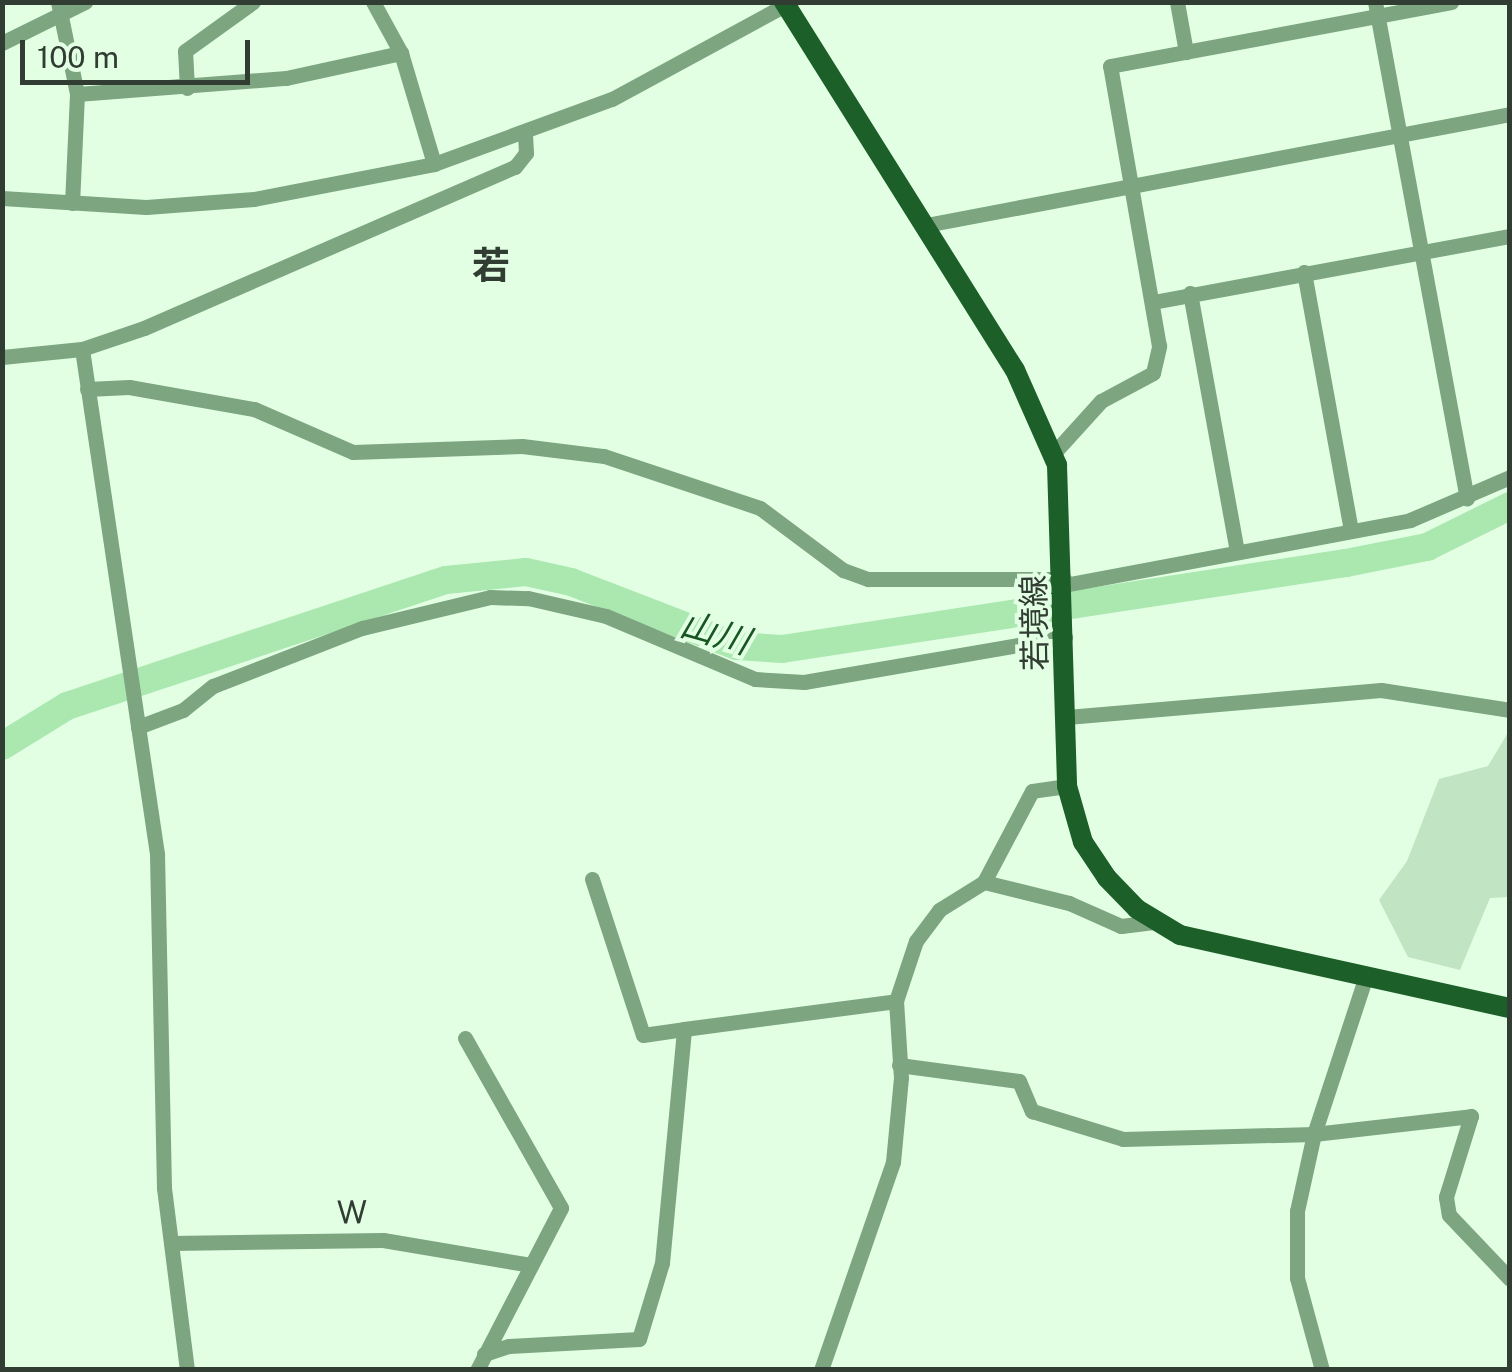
<!DOCTYPE html>
<meta charset="utf-8">
<style>
body{margin:0}
#map{position:relative;width:1512px;height:1372px;overflow:hidden;background:#e2ffe4;font-family:"Public Sans","Noto Sans JP",sans-serif}
div>[style]{position:absolute}
[style*='--x']{left:calc(var(--x)*1px);top:calc(var(--y)*1px);width:calc(var(--w)*1px);rotate:calc(var(--a)*1deg)}
.green>*{inset:0;background:#c1e5c3}
.river>*{height:28px;margin:-14px;padding:0 14px;transform-origin:14px;border-radius:14px;background:#abe8b0}
.minor>*{height:15px;margin:-7.5px;padding:0 7.5px;transform-origin:7.5px;border-radius:7.5px;background:#7da680}
.major>*{height:20px;margin:-10px;padding:0 10px;transform-origin:10px;border-radius:10px;background:#1d5f29}
span{translate:-50% -50%;white-space:nowrap;text-align:center;line-height:1.15;-webkit-text-stroke:8px #e2ffe4;paint-order:stroke}
.street-label{font-size:32px;color:#313c32}
.water-label{font-size:35px;color:#175623;font-style:italic}
.quarter-label{font-size:38px;color:#313c32;font-weight:700}
.frame{position:absolute;inset:0;border:5px solid #313c32;pointer-events:none}
.scale{position:absolute;left:20px;top:40px;width:230px;height:45px;box-sizing:border-box;border:5px solid #313c32;border-top:0;padding-left:12px;font-size:30px;line-height:35px;white-space:nowrap;color:#313c32;-webkit-text-stroke:8px #e2ffe4;paint-order:stroke}
</style>
<div id="map">
<div class="green">
<i style="clip-path:polygon(1509px 731px,1509px 897px,1490px 898px,1460px 970px,1408px 957px,1379px 900px,1407px 861px,1439px 779px,1488px 766px)"></i>
</div>
<div class="river">
<i style="--x:2;--y:746;--w:76;--a:-31.6"></i>
<i style="--x:67;--y:706;--w:399;--a:-18.4"></i>
<i style="--x:446;--y:580;--w:80;--a:-5.7"></i>
<i style="--x:526;--y:572;--w:46;--a:12.5"></i>
<i style="--x:571;--y:582;--w:178;--a:21.1"></i>
<i style="--x:737;--y:646;--w:45;--a:3.8"></i>
<i style="--x:782;--y:649;--w:571;--a:-8.67"></i>
<i style="--x:1346;--y:563;--w:83;--a:-11.2"></i>
<i style="--x:1427;--y:547;--w:93;--a:-26.3"></i>
</div>
<div class="minor">
<i style="--x:58;--y:2;--w:94;--a:78.3"></i>
<i style="--x:77;--y:94;--w:109;--a:92.6"></i>
<i style="--x:373;--y:2;--w:58;--a:61.2"></i>
<i style="--x:401;--y:53;--w:116;--a:73.4"></i>
<i style="--x:1177;--y:2;--w:51;--a:79.8"></i>
<i style="--x:1375;--y:2;--w:505;--a:79.51"></i>
<i style="--x:2;--y:43;--w:93;--a:-26.3"></i>
<i style="--x:187;--y:88;--w:37;--a:-93"></i>
<i style="--x:185;--y:51;--w:84;--a:-35.8"></i>
<i style="--x:77;--y:94;--w:210;--a:-4.4"></i>
<i style="--x:286;--y:78;--w:118;--a:-12.3"></i>
<i style="--x:2;--y:198;--w:144;--a:3.6"></i>
<i style="--x:146;--y:207;--w:108;--a:-4.2"></i>
<i style="--x:254;--y:199;--w:183;--a:-11"></i>
<i style="--x:434;--y:164;--w:189;--a:-20.1"></i>
<i style="--x:612;--y:99;--w:204;--a:-28.5"></i>
<i style="--x:926;--y:225;--w:594;--a:-10.76"></i>
<i style="--x:1304;--y:272;--w:263;--a:79.7"></i>
<i style="--x:1190;--y:293;--w:263;--a:79.7"></i>
<i style="--x:1153;--y:302;--w:363;--a:-10.5"></i>
<i style="--x:82;--y:349;--w:511;--a:81.55"></i>
<i style="--x:157;--y:854;--w:334;--a:88.8"></i>
<i style="--x:164;--y:1188;--w:183;--a:82.8"></i>
<i style="--x:2;--y:357;--w:80;--a:-5.7"></i>
<i style="--x:82;--y:349;--w:65;--a:-18.7"></i>
<i style="--x:144;--y:328;--w:404;--a:-23.5"></i>
<i style="--x:515;--y:167;--w:18;--a:-52"></i>
<i style="--x:526;--y:153;--w:19;--a:-93"></i>
<i style="--x:87;--y:389;--w:42;--a:-2.7"></i>
<i style="--x:129;--y:387;--w:127;--a:10"></i>
<i style="--x:254;--y:409;--w:108;--a:23.5"></i>
<i style="--x:353;--y:452;--w:169;--a:-2"></i>
<i style="--x:522;--y:446;--w:83;--a:7"></i>
<i style="--x:604;--y:456;--w:164;--a:18.4"></i>
<i style="--x:760;--y:508;--w:104;--a:36.8"></i>
<i style="--x:843;--y:570;--w:27;--a:20"></i>
<i style="--x:868;--y:579;--w:196;--a:0"></i>
<i style="--x:1053;--y:454;--w:72;--a:-47.8"></i>
<i style="--x:1101;--y:401;--w:59;--a:-28.3"></i>
<i style="--x:1153;--y:373;--w:28;--a:-77"></i>
<i style="--x:1159;--y:346;--w:284;--a:-99.9"></i>
<i style="--x:1110;--y:66;--w:347;--a:-10.6"></i>
<i style="--x:1064;--y:585;--w:352;--a:-10.6"></i>
<i style="--x:1410;--y:520;--w:109;--a:-23.3"></i>
<i style="--x:1067;--y:717;--w:315;--a:-4.9"></i>
<i style="--x:1381;--y:690;--w:131;--a:8.8"></i>
<i style="--x:138;--y:727;--w:48;--a:-20.7"></i>
<i style="--x:183;--y:710;--w:38;--a:-39"></i>
<i style="--x:213;--y:686;--w:160;--a:-21.3"></i>
<i style="--x:362;--y:628;--w:132;--a:-13.6"></i>
<i style="--x:490;--y:597;--w:38;--a:2"></i>
<i style="--x:528;--y:598;--w:80;--a:13"></i>
<i style="--x:606;--y:616;--w:162;--a:22.9"></i>
<i style="--x:755;--y:679;--w:49;--a:3.5"></i>
<i style="--x:804;--y:682;--w:265;--a:-9.8"></i>
<i style="--x:1067;--y:786;--w:35;--a:172"></i>
<i style="--x:1032;--y:791;--w:103;--a:117.8"></i>
<i style="--x:984;--y:882;--w:88;--a:13.9"></i>
<i style="--x:1069;--y:903;--w:57;--a:23.9"></i>
<i style="--x:1121;--y:926;--w:35;--a:-7"></i>
<i style="--x:592;--y:879;--w:164;--a:71.9"></i>
<i style="--x:643;--y:1035;--w:41;--a:-8.3"></i>
<i style="--x:465;--y:1038;--w:195;--a:60.5"></i>
<i style="--x:561;--y:1208;--w:182;--a:117.4"></i>
<i style="--x:899;--y:1065;--w:121;--a:7.6"></i>
<i style="--x:1019;--y:1081;--w:33;--a:67"></i>
<i style="--x:1032;--y:1111;--w:95;--a:17.1"></i>
<i style="--x:1123;--y:1139;--w:191;--a:-1.5"></i>
<i style="--x:1314;--y:1134;--w:158;--a:-6.5"></i>
<i style="--x:1471;--y:1116;--w:85;--a:107.2"></i>
<i style="--x:1446;--y:1197;--w:18;--a:81"></i>
<i style="--x:1449;--y:1215;--w:88;--a:46.4"></i>
<i style="--x:171;--y:1243;--w:212;--a:-0.8"></i>
<i style="--x:383;--y:1240;--w:150;--a:9.6"></i>
<i style="--x:484;--y:1354;--w:26;--a:-18"></i>
<i style="--x:509;--y:1346;--w:130;--a:-3.1"></i>
<i style="--x:639;--y:1339;--w:79;--a:-73.2"></i>
<i style="--x:662;--y:1263;--w:235;--a:-84.6"></i>
<i style="--x:684;--y:1029;--w:214;--a:-7.5"></i>
<i style="--x:821;--y:1370;--w:220;--a:-70.9"></i>
<i style="--x:893;--y:1162;--w:84;--a:-84.6"></i>
<i style="--x:901;--y:1078;--w:77;--a:-93.7"></i>
<i style="--x:896;--y:1001;--w:63;--a:-71.6"></i>
<i style="--x:916;--y:941;--w:39;--a:-53"></i>
<i style="--x:939;--y:910;--w:53;--a:-31.9"></i>
<i style="--x:1322;--y:1370;--w:95;--a:-105.2"></i>
<i style="--x:1297;--y:1278;--w:67;--a:-90"></i>
<i style="--x:1297;--y:1211;--w:79;--a:-77.6"></i>
<i style="--x:1314;--y:1134;--w:163;--a:-71.8"></i>
</div>
<div class="major">
<i style="--x:784;--y:2;--w:434;--a:57.9"></i>
<i style="--x:1015;--y:370;--w:104;--a:66.1"></i>
<i style="--x:1057;--y:465;--w:321;--a:88.2"></i>
<i style="--x:1067;--y:786;--w:58;--a:74.1"></i>
<i style="--x:1083;--y:842;--w:43;--a:56.3"></i>
<i style="--x:1107;--y:878;--w:43;--a:45.9"></i>
<i style="--x:1137;--y:909;--w:50;--a:31.2"></i>
<i style="--x:1180;--y:935;--w:338;--a:12.5"></i>
</div>
<div class="street-label">
<span style="left:1035px;top:623px;rotate:-91deg">若境線</span>
<span style="left:352px;top:1213px;rotate:-1deg">W</span>
</div>
<div class="water-label">
<span style="left:715px;top:633px;rotate:16deg">山川</span>
</div>
<div class="quarter-label">
<span style="left:491px;top:266px">若</span>
</div>
<div class="frame"></div>
<div class="scale">100 m</div>
</div>
